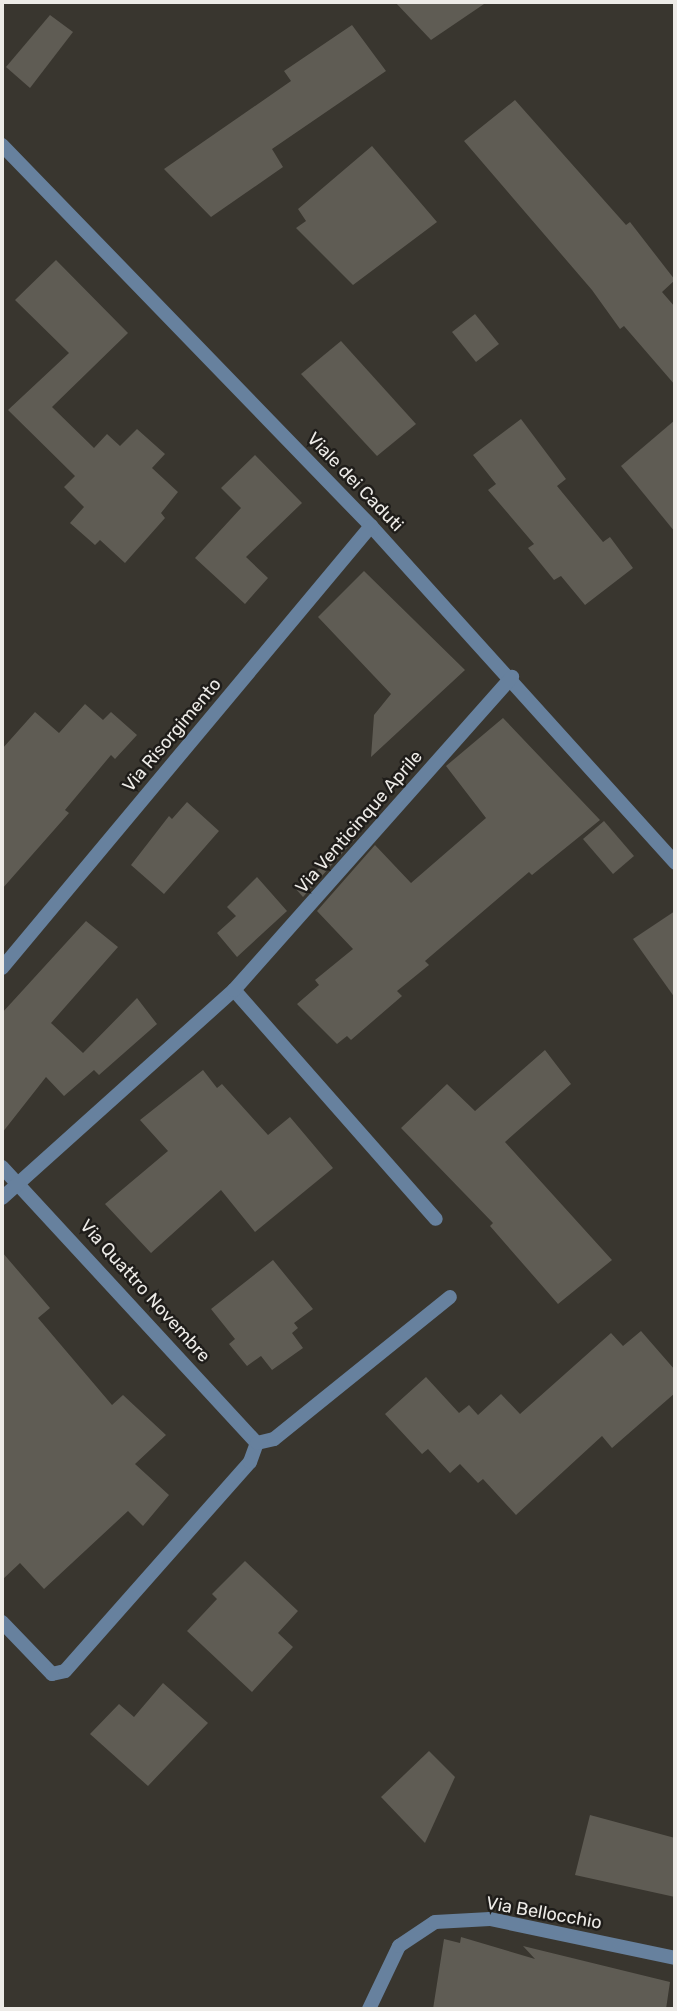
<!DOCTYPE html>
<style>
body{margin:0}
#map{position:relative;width:677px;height:2011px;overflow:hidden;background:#39362f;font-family:Rubik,sans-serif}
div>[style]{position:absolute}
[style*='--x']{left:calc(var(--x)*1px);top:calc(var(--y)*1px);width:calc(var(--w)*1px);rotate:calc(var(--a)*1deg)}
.building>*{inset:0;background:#5f5c54}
.street>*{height:14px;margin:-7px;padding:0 7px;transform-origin:7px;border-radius:7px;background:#67819e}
span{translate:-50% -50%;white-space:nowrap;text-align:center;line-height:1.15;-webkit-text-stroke:5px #1f1d1a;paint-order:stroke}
.street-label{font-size:18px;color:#edebe7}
.frame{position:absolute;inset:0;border:4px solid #edebe7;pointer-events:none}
</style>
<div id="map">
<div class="building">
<i style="clip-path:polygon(395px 2px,487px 2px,431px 40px)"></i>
<i style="clip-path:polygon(50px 15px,73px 32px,30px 88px,6px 67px)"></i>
<i style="clip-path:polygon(352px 25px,386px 71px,272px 149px,283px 167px,211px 217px,164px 169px,291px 81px,284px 71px)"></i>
<i style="clip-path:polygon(515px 100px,626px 225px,630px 222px,675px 280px,662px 292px,675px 307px,675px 385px,624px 326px,620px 329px,592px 290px,464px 141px)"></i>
<i style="clip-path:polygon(372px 146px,437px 222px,353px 285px,296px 228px,306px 221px,298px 209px)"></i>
<i style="clip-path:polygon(56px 260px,128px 333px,52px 407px,94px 448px,107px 434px,120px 446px,137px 429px,165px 454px,152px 468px,178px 492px,161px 513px,165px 518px,125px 563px,100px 540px,95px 545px,70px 523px,84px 507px,64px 487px,75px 476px,8px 410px,69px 353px,15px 300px)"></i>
<i style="clip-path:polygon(475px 314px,499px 344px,476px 362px,452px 332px)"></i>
<i style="clip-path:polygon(341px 341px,416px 424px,377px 456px,301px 374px)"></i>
<i style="clip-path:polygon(521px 419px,566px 479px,557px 486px,603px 542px,610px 537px,633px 568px,585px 605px,561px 576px,554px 580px,528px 548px,534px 544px,488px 490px,496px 484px,473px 455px)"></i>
<i style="clip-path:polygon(675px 420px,675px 532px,621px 466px)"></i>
<i style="clip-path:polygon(255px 455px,302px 503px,246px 557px,268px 578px,245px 604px,195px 558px,241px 508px,221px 488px)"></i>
<i style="clip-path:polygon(364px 571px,465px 670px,371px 757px,374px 715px,391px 694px,318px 617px)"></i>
<i style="clip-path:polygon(85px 704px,103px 720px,111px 712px,137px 735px,115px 759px,111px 755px,65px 810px,69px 813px,2px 889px,2px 749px,35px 712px,59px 733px)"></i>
<i style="clip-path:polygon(503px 718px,600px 820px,532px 875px,529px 872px,425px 961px,429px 965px,397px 991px,402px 996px,351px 1040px,347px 1036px,337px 1044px,297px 1004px,319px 985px,315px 980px,353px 949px,317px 911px,375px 845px,411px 883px,486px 818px,446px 766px)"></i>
<i style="clip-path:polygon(187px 802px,219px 831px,164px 894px,131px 865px,169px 816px,172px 819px)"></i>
<i style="clip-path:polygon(604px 821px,634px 856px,613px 874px,583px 839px)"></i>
<i style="clip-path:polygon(356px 838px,303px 897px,295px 888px)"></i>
<i style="clip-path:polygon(257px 877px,287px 911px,237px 957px,217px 933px,236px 916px,227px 907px)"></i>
<i style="clip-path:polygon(675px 911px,675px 998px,633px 939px)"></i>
<i style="clip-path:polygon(86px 921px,118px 947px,51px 1023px,83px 1053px,137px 998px,157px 1024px,99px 1075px,94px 1070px,64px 1096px,46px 1077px,2px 1133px,2px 1013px)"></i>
<i style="clip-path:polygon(545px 1050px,571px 1084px,505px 1142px,612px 1260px,558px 1304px,490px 1226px,493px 1223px,401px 1128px,447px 1084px,475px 1111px)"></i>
<i style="clip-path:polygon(203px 1070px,217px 1088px,222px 1084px,268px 1135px,290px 1117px,333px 1168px,255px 1232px,221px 1190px,151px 1253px,105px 1204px,168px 1151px,140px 1120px)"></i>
<i style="clip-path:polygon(2px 1252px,50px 1308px,38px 1318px,112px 1405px,123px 1395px,166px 1435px,135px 1464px,169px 1495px,143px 1526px,128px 1511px,44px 1589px,20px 1563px,2px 1580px)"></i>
<i style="clip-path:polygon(273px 1260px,313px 1309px,294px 1323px,298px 1328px,292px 1333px,303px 1348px,272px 1370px,261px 1356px,247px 1366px,229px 1344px,235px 1339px,211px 1309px)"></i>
<i style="clip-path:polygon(641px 1331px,675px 1370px,675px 1393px,612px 1448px,602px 1436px,516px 1515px,483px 1479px,478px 1483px,460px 1464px,450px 1473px,428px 1449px,422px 1454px,385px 1414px,426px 1377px,459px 1413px,469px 1405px,478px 1415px,501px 1394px,520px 1414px,611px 1333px,623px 1346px)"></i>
<i style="clip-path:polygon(245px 1561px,298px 1611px,278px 1633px,293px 1647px,252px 1692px,187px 1631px,217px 1599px,212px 1594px)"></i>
<i style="clip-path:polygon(163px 1683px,208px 1723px,148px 1786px,90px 1734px,119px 1704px,134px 1717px)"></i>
<i style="clip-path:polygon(429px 1751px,455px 1777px,425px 1843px,381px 1797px)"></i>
<i style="clip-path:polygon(590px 1815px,675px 1838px,675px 1897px,575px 1875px)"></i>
<i style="clip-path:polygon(461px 1937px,535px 1959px,523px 1946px,670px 1982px,666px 2009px,433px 2009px,444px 1939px,460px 1943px)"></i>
</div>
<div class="street">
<i style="--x:2;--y:145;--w:530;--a:45.92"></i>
<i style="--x:371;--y:526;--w:454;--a:47.9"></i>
<i style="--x:2;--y:968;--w:576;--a:-50.14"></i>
<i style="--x:234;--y:990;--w:305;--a:48.6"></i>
<i style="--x:2;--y:1167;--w:376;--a:47.3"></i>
<i style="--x:2;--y:1198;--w:312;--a:-41.9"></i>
<i style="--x:234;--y:990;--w:419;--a:-48.4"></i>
<i style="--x:2;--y:1622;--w:72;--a:46.1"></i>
<i style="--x:52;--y:1674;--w:13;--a:-13"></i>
<i style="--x:65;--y:1671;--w:279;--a:-48.5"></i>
<i style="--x:250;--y:1462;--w:20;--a:-70"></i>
<i style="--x:257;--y:1443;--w:17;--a:-13"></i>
<i style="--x:274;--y:1439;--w:226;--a:-38.9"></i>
<i style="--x:369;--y:2009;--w:70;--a:-64.5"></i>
<i style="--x:399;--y:1946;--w:43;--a:-33.7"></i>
<i style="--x:435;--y:1922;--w:55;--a:-3.1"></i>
<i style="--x:490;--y:1919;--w:189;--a:11.9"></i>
</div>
<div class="street-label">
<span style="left:355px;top:482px;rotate:46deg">Viale dei Caduti</span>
<span style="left:172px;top:735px;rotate:-50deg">Via Risorgimento</span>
<span style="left:359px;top:822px;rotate:-49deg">Via Venticinque Aprile</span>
<span style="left:145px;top:1291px;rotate:48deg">Via Quattro Novembre</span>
<span style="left:544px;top:1913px;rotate:10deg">Via Bellocchio</span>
</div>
<div class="frame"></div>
</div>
